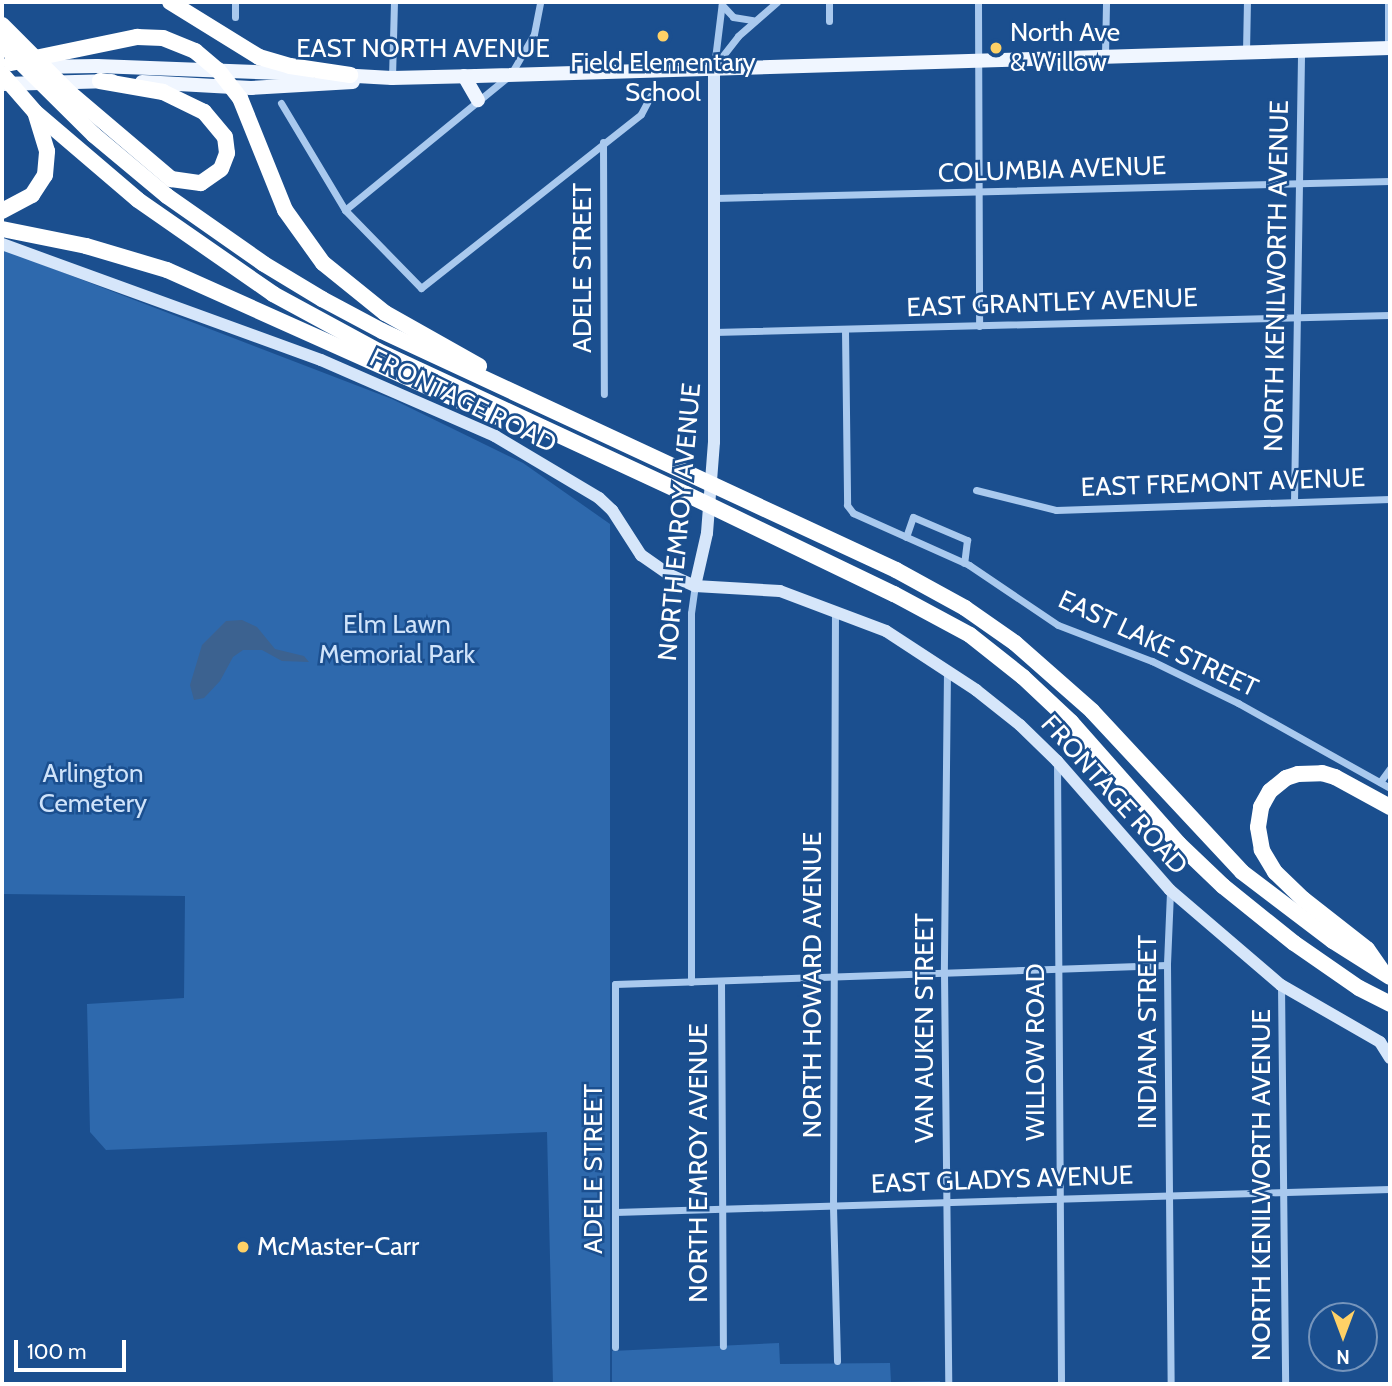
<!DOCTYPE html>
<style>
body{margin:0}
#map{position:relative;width:1392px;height:1386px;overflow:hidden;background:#1b4f8f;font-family:Cabin,sans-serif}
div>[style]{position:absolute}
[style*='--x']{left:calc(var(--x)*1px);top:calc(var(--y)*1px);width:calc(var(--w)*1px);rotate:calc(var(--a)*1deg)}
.green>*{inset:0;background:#2e69ad}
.water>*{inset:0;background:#3c6290}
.street>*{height:7px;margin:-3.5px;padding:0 3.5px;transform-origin:3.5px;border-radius:3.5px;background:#a9c9ee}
.secondary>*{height:12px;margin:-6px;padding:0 6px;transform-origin:6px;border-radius:6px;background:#d6e6fa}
.primary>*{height:14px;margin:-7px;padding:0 7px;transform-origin:7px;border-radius:7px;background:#f0f6ff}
.highway>*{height:16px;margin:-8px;padding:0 8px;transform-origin:8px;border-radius:8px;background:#fff}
.dots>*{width:19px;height:19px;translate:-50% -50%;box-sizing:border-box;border:4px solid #1b4f8f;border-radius:50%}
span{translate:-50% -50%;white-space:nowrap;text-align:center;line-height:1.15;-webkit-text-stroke:5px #1b4f8f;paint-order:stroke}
.poi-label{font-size:26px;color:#fff}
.left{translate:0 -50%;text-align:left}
.street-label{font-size:26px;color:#fff}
.park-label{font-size:26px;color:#cfe3fa}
.frame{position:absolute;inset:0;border:4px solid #fff;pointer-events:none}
.north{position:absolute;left:1308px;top:1302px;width:70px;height:70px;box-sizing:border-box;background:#1b4f8f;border:2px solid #7695bc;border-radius:50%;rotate:180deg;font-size:19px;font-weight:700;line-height:28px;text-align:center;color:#fff}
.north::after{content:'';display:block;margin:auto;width:24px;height:32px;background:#ffd166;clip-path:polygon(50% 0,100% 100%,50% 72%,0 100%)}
.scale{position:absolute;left:14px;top:1340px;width:112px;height:32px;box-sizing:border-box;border:4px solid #fff;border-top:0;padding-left:9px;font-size:21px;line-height:24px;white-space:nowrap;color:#fff;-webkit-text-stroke:5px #1b4f8f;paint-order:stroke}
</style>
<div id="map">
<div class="green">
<i style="clip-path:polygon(2px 249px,392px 399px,523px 463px,610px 524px,610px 1384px,553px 1384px,547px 1132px,106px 1150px,90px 1132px,87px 1004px,184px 998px,185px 896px,2px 894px)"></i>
<i style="clip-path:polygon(779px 1343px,780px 1364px,890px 1363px,891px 1382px,940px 1381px,940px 1384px,612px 1384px,612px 1351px)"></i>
</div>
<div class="water">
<i style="clip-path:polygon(242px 620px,257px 627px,275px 649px,304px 656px,309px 662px,282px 661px,262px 650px,243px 650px,233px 657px,220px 681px,204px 698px,194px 700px,190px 685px,202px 645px,226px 621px)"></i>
</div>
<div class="street">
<i style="--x:829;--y:2;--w:19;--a:90"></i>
<i style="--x:978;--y:2;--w:324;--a:89.8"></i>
<i style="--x:722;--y:5;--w:16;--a:47"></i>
<i style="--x:733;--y:17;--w:20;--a:9"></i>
<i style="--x:235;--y:17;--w:15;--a:-90"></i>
<i style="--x:1388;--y:48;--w:46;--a:-90"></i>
<i style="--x:1246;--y:52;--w:50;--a:-88.9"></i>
<i style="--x:1105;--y:56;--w:54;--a:-88.9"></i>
<i style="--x:714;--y:67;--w:39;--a:-52"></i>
<i style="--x:738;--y:36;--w:52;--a:-41.1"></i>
<i style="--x:714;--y:67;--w:65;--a:-83"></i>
<i style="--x:392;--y:78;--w:76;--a:-88.5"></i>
<i style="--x:281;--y:103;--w:125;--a:59.1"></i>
<i style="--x:345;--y:210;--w:109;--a:45.7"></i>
<i style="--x:421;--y:288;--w:280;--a:-38.3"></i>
<i style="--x:641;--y:114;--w:21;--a:-62"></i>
<i style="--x:603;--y:142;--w:252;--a:89.8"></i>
<i style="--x:715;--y:198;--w:675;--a:-1.44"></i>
<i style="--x:345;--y:210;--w:215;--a:-39.3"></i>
<i style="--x:511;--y:74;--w:46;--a:-60.1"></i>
<i style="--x:534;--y:34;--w:33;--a:-79"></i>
<i style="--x:845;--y:330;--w:175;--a:89.3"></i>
<i style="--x:847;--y:505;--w:10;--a:53"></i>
<i style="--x:853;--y:513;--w:127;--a:24.1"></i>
<i style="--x:969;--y:565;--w:107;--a:34"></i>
<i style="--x:1058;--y:625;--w:101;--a:21"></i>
<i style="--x:1152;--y:661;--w:96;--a:26"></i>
<i style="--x:1238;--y:703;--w:174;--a:29.2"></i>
<i style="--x:714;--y:332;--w:676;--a:-1.44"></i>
<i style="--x:976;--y:490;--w:82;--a:14"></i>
<i style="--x:1056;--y:510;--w:334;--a:-1.9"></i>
<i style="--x:1294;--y:502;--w:451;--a:-89.1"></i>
<i style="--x:906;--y:537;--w:21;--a:-71"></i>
<i style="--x:913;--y:517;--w:59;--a:23.1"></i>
<i style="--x:967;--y:540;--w:23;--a:97"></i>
<i style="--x:835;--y:610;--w:597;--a:90.19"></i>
<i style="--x:833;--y:1207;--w:154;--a:88.5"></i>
<i style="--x:947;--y:671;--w:302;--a:90.6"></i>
<i style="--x:944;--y:973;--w:411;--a:89.4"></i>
<i style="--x:1057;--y:761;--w:623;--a:89.63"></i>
<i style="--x:1380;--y:782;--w:17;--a:-54"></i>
<i style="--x:1170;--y:892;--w:73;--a:92.4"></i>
<i style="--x:1167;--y:965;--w:419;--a:89.5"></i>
<i style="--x:721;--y:981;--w:365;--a:89.7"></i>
<i style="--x:691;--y:982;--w:369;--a:-90"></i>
<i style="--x:691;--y:613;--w:27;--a:-82"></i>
<i style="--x:1281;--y:985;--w:399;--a:89.4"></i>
<i style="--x:615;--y:1212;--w:775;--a:-1.7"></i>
<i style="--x:615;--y:1347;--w:363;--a:-90"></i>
<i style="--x:615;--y:984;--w:552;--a:-1.97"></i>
</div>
<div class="secondary">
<i style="--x:2;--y:244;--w:339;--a:20"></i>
<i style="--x:321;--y:360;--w:190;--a:23.6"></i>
<i style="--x:495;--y:436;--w:121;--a:30.8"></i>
<i style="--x:599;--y:498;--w:18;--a:43"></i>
<i style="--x:612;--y:510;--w:54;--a:57.2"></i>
<i style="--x:641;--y:555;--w:33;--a:35"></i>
<i style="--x:668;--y:574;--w:30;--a:24"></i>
<i style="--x:695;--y:586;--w:85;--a:3.4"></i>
<i style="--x:780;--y:591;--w:113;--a:20.7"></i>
<i style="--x:886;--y:631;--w:108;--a:33.2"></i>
<i style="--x:976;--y:690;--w:56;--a:38.5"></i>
<i style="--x:1020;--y:725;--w:52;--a:44.2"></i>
<i style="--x:1057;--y:761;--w:171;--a:48.8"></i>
<i style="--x:1170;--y:890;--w:146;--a:40.6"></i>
<i style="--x:1281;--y:985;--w:114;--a:29.9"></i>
<i style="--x:1380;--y:1042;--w:19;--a:58"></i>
<i style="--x:695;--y:586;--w:54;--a:-77.2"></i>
<i style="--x:707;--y:533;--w:91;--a:-85.6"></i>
<i style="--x:714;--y:442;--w:375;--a:-90"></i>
</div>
<div class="primary">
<i style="--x:34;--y:67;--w:63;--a:-0.9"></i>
<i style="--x:97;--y:66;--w:211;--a:2.2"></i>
<i style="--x:339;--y:75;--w:53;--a:3.2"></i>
<i style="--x:392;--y:78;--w:84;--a:-1.4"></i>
<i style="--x:476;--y:76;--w:914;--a:-1.75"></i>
<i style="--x:464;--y:76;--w:28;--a:60"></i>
<i style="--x:142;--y:82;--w:109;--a:3.2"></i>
<i style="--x:251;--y:88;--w:102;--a:-3.4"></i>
<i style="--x:3;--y:84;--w:109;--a:-1.6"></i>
</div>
<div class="highway">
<i style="--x:170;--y:2;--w:105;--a:31.7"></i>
<i style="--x:259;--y:57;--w:32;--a:16"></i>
<i style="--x:290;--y:66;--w:61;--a:8.5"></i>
<i style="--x:2;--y:25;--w:96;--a:45"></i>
<i style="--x:70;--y:93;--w:133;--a:40.4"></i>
<i style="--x:171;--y:179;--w:30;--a:8"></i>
<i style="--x:201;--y:183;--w:24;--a:-35"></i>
<i style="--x:221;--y:169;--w:17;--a:-69"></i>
<i style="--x:227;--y:153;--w:16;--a:-97"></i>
<i style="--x:225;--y:137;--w:33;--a:-130"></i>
<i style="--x:204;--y:112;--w:46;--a:-154"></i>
<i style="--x:163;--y:92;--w:64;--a:-170.1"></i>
<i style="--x:2;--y:44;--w:129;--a:44.7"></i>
<i style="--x:94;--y:135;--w:95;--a:39.9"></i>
<i style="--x:167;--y:196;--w:118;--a:35"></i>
<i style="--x:264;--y:264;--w:68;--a:31.1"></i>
<i style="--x:322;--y:299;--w:68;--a:28.1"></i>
<i style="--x:382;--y:331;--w:567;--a:24.94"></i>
<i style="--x:896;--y:570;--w:79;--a:28.8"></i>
<i style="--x:965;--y:608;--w:61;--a:35"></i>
<i style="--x:1015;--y:643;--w:103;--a:41.4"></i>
<i style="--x:1092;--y:711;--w:220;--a:47"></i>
<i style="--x:1242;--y:872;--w:114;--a:37.2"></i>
<i style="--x:1333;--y:941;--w:67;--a:32.3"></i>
<i style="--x:11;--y:63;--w:129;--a:-11.7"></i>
<i style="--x:137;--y:37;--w:26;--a:2"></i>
<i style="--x:163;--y:38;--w:35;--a:22"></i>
<i style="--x:195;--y:51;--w:30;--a:40"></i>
<i style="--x:218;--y:70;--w:36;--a:52"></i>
<i style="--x:240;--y:98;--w:121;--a:68.1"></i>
<i style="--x:285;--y:210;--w:65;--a:54.4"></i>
<i style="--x:323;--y:263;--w:80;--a:38.9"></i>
<i style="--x:385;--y:313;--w:108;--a:29.4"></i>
<i style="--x:2;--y:74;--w:50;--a:49"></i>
<i style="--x:35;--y:112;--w:135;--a:40.5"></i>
<i style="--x:138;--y:200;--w:165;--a:34.8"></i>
<i style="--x:273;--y:294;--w:119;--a:28.5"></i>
<i style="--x:378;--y:351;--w:340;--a:24.9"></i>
<i style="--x:686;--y:494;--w:231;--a:25.7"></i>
<i style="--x:894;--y:594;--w:86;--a:28.3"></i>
<i style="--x:970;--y:635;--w:68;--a:38.4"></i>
<i style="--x:1023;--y:677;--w:66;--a:43.2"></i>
<i style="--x:1071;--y:722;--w:163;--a:48.5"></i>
<i style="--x:1179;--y:844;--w:61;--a:43.7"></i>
<i style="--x:1223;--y:886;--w:91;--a:38.8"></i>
<i style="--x:1294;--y:943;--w:79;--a:34.7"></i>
<i style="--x:1359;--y:988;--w:35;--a:27"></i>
<i style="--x:2;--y:211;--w:34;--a:-28"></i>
<i style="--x:32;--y:195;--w:24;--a:-57"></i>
<i style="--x:45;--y:175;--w:24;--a:-85"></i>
<i style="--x:47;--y:151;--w:39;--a:-107"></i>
<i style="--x:2;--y:229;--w:86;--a:11.4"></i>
<i style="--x:86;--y:246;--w:84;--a:16.5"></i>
<i style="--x:167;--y:270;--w:359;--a:24.1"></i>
<i style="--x:1381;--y:969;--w:24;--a:-125"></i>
<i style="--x:1367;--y:949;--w:81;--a:-142"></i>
<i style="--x:1303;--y:899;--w:39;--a:-136"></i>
<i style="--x:1275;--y:872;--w:26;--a:-121"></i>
<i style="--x:1262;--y:850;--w:23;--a:-100"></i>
<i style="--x:1258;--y:827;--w:20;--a:-81"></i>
<i style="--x:1261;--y:807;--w:18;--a:-61"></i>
<i style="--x:1270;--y:791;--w:21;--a:-39"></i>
<i style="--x:1286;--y:778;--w:13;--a:-18"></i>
<i style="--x:1298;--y:774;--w:24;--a:-2"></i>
<i style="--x:1322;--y:773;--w:14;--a:17"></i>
<i style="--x:1335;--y:777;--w:63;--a:28.6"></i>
</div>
<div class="dots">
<i style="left:663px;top:36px;background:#ffd166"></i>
<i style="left:996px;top:48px;background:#ffd166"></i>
<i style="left:243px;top:1247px;background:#ffd166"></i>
</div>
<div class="poi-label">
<span class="left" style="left:1010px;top:48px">North Ave<br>&amp; Willow</span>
<span style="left:663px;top:78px">Field Elementary<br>School</span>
<span class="left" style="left:257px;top:1247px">McMaster-Carr</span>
</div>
<div class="street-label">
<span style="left:423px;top:49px">EAST NORTH AVENUE</span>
<span style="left:1052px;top:170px;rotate:-2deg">COLUMBIA AVENUE</span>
<span style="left:583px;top:268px;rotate:-90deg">ADELE STREET</span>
<span style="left:1277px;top:276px;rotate:-89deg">NORTH KENILWORTH AVENUE</span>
<span style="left:1052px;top:303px;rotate:-2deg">EAST GRANTLEY AVENUE</span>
<span style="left:463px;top:401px;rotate:26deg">FRONTAGE ROAD</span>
<span style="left:1223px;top:483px;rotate:-2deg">EAST FREMONT AVENUE</span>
<span style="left:680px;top:522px;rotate:-85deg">NORTH EMROY AVENUE</span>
<span style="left:1158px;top:644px;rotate:25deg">EAST LAKE STREET</span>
<span style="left:1114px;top:795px;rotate:48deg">FRONTAGE ROAD</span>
<span style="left:813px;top:985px;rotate:-90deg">NORTH HOWARD AVENUE</span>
<span style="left:925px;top:1028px;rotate:-90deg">VAN AUKEN STREET</span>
<span style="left:1148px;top:1032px;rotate:-90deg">INDIANA STREET</span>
<span style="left:1036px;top:1052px;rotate:-90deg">WILLOW ROAD</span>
<span style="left:699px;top:1163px;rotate:-90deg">NORTH EMROY AVENUE</span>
<span style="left:594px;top:1169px;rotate:-90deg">ADELE STREET</span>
<span style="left:1002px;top:1180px;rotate:-2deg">EAST GLADYS AVENUE</span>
<span style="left:1262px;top:1185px;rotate:-90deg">NORTH KENILWORTH AVENUE</span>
</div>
<div class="park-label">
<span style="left:397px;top:640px">Elm Lawn<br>Memorial Park</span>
<span style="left:93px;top:789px">Arlington<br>Cemetery</span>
</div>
<div class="frame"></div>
<div class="north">N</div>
<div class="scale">100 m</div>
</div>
